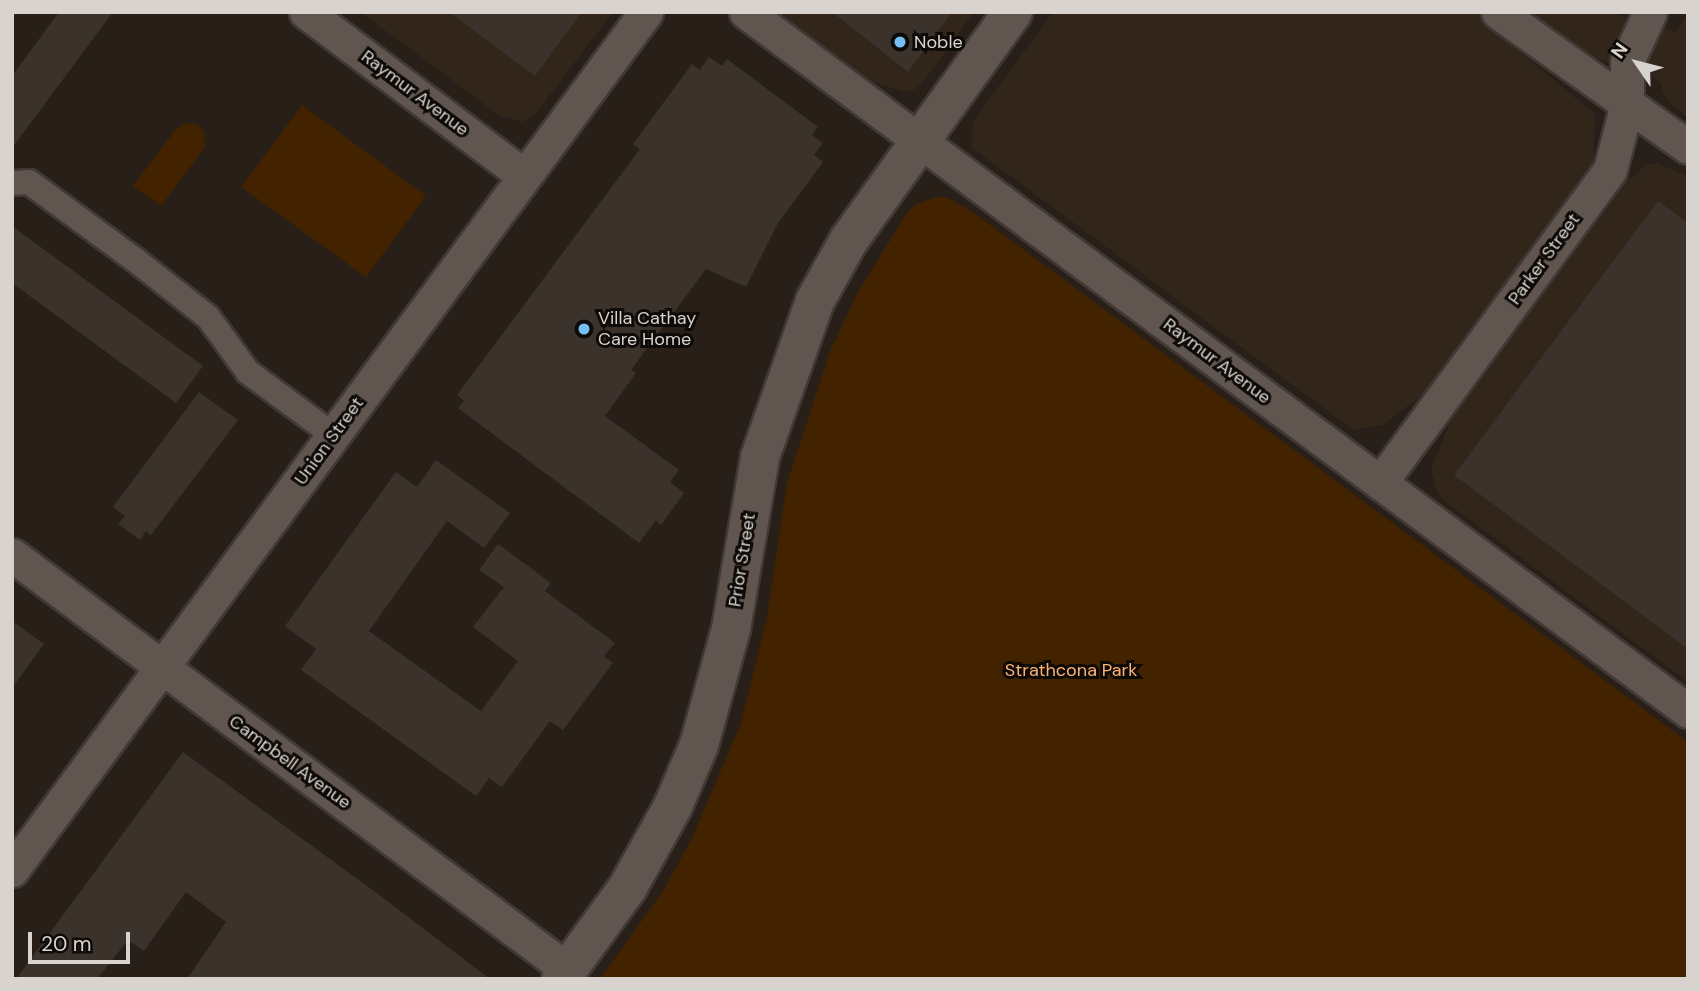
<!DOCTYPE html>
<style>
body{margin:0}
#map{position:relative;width:1700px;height:991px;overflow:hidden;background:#271f18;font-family:"DM Sans",sans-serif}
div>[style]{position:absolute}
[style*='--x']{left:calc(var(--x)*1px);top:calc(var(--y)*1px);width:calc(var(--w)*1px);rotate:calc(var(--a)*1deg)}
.built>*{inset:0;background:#32251a}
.green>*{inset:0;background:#432200}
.building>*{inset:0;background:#3b322b}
.roads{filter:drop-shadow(2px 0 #403935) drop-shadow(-2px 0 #403935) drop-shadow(0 2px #403935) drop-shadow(0 -2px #403935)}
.pedestrian>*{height:24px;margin:-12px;padding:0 12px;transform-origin:12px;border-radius:12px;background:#60564f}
.minor>*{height:33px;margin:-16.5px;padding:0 16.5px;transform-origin:16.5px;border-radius:16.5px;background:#60564f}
.secondary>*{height:38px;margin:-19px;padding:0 19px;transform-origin:19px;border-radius:19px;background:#60564f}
.dots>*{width:19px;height:19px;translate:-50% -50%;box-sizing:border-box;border:4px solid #0d0a07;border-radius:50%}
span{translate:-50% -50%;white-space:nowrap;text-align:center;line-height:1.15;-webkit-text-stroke:6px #0d0a07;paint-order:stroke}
.poi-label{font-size:18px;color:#d9d3cf}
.left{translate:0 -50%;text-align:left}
.street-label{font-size:18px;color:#d9d3cf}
.park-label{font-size:18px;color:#feb373}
.frame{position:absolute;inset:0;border:14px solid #d9d3cf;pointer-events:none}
.north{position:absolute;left:1602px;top:28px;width:70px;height:70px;-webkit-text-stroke:5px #0d0a07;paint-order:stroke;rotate:305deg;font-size:19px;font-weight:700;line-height:28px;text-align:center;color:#d9d3cf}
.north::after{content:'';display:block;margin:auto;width:24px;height:32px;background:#d9d3cf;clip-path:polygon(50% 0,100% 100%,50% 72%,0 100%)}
.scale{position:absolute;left:28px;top:932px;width:102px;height:32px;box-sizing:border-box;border:4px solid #d9d3cf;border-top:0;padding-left:9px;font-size:21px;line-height:24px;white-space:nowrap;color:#d9d3cf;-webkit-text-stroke:5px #0d0a07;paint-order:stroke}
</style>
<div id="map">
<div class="built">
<i style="clip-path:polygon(360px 12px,613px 12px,535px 115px,523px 122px,500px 116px)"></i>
<i style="clip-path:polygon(763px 12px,974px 12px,927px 77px,916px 89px,904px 92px,848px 73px)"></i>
<i style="clip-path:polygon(1053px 12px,1611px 12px,1676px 32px,1688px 12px,1688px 118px,1666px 99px,1659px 80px,1478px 17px,1595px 114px,1594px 163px,1426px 392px,1383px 425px,1353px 430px,971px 147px,973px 121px)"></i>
<i style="clip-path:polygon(1657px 163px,1688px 176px,1688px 682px,1447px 503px,1438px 494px,1431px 470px,1451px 420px,1627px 181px,1647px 164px)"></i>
</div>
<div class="green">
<i style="clip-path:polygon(302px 105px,426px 196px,366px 277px,241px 187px)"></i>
<i style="clip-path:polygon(196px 124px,204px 131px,205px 147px,161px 206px,133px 186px,176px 129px,185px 123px)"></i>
<i style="clip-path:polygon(937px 197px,948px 198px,974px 213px,1688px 742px,1688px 979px,600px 979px,663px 891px,692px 838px,741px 723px,767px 617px,787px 483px,830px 351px,857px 294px,906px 214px,916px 204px)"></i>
</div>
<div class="building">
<i style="clip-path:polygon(59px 12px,113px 12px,12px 148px,12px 76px)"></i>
<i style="clip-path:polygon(449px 12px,582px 12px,535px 76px)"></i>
<i style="clip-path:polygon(832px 12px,952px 12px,908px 72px)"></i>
<i style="clip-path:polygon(709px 57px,722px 66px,727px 59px,818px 127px,812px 135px,823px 143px,814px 155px,823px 162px,778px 223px,746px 287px,706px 269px,631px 370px,636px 373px,605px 416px,679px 470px,670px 482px,684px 493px,661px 525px,656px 520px,639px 543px,458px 408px,464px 401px,457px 395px,640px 149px,633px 144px,692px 64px,700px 70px)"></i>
<i style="clip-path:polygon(1658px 201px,1688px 223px,1688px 649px,1454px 475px)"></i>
<i style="clip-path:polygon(12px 226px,203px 366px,176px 403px,12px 283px)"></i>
<i style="clip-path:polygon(199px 392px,238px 420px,151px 535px,146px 531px,140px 540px,118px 524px,125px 516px,113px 507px)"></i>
<i style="clip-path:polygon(436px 460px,510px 513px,484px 548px,447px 521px,369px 631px,481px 711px,518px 661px,473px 627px,504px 587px,479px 570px,498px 544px,551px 583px,545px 591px,615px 643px,604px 656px,613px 663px,563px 730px,550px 721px,502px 787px,489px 778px,476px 796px,301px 670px,316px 649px,285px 626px,396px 472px,417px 487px)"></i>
<i style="clip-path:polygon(12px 621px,44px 644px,12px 688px)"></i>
<i style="clip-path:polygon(183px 752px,374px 891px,490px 979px,187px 979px,226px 922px,186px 892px,144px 951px,128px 940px,97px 979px,16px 979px)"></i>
</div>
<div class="roads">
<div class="pedestrian">
<i style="--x:12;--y:183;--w:17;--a:-3"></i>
<i style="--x:29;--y:182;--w:130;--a:36.3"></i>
<i style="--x:134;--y:259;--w:94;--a:38.1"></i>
<i style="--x:208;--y:317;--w:68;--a:54"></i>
<i style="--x:248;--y:372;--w:106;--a:36.5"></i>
</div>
<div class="minor">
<i style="--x:306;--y:12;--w:271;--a:36.9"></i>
<i style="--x:746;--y:12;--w:1173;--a:36.58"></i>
<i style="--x:1498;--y:12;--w:233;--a:35.4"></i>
<i style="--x:1380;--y:483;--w:388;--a:-53.7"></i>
<i style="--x:1610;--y:170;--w:68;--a:-75.6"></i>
<i style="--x:1627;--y:104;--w:42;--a:-90"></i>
<i style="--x:1627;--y:62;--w:55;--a:-65.3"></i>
<i style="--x:12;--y:555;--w:694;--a:36.74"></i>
<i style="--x:12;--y:870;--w:1067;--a:-53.54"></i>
</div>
<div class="secondary">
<i style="--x:561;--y:979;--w:114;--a:-53.9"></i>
<i style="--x:628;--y:887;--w:93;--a:-60.9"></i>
<i style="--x:673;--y:806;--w:66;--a:-66.9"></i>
<i style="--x:699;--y:745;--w:120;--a:-74.6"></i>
<i style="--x:731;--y:629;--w:174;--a:-80.4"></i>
<i style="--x:760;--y:457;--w:165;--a:-70.6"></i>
<i style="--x:815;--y:301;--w:70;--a:-60.9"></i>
<i style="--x:849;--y:240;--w:281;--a:-54.3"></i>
</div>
</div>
<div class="dots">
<i style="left:900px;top:42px;background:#74c0f6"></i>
<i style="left:584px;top:329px;background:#74c0f6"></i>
</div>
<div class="poi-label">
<span class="left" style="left:914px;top:42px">Noble</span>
<span class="left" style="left:598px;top:329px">Villa Cathay<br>Care Home</span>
</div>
<div class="street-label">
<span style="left:415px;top:93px;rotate:37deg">Raymur Avenue</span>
<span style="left:1544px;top:259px;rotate:-54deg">Parker Street</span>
<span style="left:1217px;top:361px;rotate:37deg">Raymur Avenue</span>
<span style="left:329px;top:441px;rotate:-54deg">Union Street</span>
<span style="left:742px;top:560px;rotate:-81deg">Prior Street</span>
<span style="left:290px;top:762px;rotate:36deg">Campbell Avenue</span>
</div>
<div class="park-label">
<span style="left:1071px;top:670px">Strathcona Park</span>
</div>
<div class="frame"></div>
<div class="north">N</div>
<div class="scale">20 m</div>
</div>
